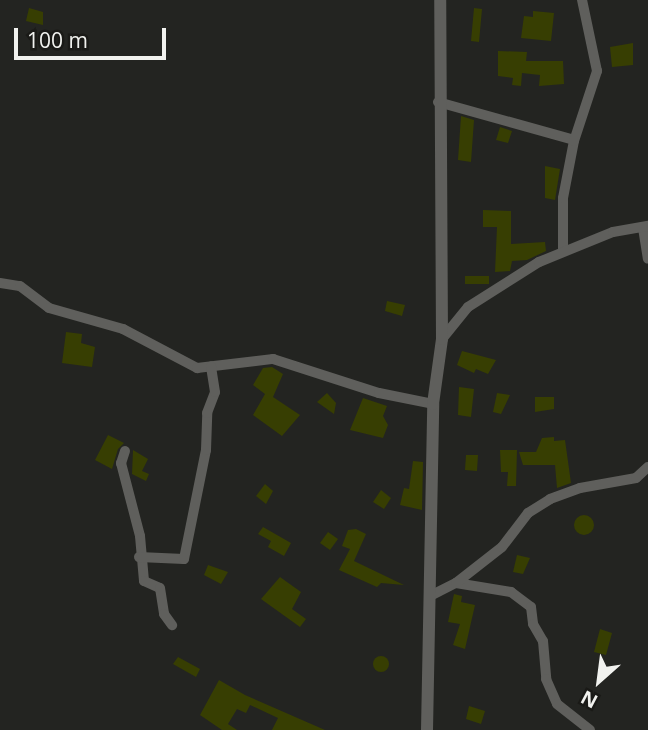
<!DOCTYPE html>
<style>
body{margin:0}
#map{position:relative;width:648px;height:730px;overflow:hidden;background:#232421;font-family:"Open Sans",sans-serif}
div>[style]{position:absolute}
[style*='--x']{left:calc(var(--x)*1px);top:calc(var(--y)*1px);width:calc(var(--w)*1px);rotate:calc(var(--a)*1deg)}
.building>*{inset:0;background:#373e02}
.round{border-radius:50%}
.minor>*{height:10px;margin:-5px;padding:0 5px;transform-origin:5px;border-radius:5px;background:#5f5f5c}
.tertiary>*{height:12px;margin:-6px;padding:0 6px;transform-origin:6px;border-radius:6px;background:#5f5f5c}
span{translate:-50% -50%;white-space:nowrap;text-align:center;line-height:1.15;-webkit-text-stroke:6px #1a1a17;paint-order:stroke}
.north{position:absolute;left:564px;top:646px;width:70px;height:70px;-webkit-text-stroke:5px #1a1a17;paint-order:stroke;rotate:208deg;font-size:19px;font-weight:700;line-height:28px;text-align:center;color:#f1f2ef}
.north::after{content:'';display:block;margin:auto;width:24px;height:32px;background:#f1f2ef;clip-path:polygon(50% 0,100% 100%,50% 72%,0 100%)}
.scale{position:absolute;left:14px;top:28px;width:152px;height:32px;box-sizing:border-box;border:4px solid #f1f2ef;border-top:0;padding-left:9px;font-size:21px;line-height:24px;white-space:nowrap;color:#f1f2ef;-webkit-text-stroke:5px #1a1a17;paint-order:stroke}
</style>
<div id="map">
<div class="building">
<i style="clip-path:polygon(29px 8px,43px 12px,43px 25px,26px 21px)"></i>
<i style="clip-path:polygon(474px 8px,482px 9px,479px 42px,471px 41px)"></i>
<i style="clip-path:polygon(533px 11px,554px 13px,551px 41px,521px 38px,524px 16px,533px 17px)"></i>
<i style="clip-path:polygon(633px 43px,633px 65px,612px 67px,610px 47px)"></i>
<i style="clip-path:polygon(498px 51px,527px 52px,526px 61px,563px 61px,564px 84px,539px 86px,540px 75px,522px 73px,521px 86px,512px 85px,513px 78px,498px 76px)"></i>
<i style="clip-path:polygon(461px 116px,474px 120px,471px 162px,458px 160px)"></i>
<i style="clip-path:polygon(500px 127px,512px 131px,508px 143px,496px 140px)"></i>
<i style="clip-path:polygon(545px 166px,560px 169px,555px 200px,545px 198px)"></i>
<i style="clip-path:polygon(483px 210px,511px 211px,511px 244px,545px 242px,546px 251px,527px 260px,512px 261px,510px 271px,495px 272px,497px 227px,483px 227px)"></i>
<i style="clip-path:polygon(465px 276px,489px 276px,489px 284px,465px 284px)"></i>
<i style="clip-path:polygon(387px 301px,405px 305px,402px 316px,385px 311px)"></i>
<i style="clip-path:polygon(66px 332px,82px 334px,81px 343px,95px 347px,92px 367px,62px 363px)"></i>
<i style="clip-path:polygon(462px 351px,496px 360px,488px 374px,476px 369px,474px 373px,457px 365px)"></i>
<i style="clip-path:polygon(272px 367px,283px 374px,273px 397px,300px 415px,282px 436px,253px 415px,265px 394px,253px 385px,263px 368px)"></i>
<i style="clip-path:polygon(459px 387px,474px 389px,471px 417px,458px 415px)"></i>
<i style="clip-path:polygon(327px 393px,336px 403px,334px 414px,317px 402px)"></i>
<i style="clip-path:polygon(497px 393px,510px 395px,501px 414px,493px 412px)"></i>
<i style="clip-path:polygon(535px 397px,554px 397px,554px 409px,535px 412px)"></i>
<i style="clip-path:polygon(363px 398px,387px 406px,383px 416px,388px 425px,383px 438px,350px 430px)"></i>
<i style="clip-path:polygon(108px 435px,124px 443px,118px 449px,112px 469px,95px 460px)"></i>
<i style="clip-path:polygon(554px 437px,554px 441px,565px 440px,571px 483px,557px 488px,555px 465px,523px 465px,519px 452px,536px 452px,542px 438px)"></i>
<i style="clip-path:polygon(133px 450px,148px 459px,142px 471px,149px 474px,146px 481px,132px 474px)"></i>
<i style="clip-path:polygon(500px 450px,517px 450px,516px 486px,507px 486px,508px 472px,501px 472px)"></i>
<i style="clip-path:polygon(466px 455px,478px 455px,477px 471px,465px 470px)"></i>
<i style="clip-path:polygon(413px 461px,423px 462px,422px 510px,400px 505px,404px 488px,409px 489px)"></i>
<i style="clip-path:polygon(265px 484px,273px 491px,266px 504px,256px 496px)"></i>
<i style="clip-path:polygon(381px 490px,391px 498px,384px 509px,373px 502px)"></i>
<i class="round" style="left:574px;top:515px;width:20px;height:20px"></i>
<i style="clip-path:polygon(263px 527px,291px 543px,284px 556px,268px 547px,271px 541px,258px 534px)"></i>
<i style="clip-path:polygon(356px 529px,366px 534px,354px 561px,404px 585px,381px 583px,377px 587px,339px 570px,350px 549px,342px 546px,348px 530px)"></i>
<i style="clip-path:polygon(328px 532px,338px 539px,330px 550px,320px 543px)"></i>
<i style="clip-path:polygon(517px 555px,530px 558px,523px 574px,513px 572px)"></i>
<i style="clip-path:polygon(208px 565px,228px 572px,221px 584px,204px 575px)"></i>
<i style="clip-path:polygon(280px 577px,301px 592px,292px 609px,306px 619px,300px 627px,261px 599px)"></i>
<i style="clip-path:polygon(454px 594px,462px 596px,461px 602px,475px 605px,465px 649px,453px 645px,460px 624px,448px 622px)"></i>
<i style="clip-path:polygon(600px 629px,612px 633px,606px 655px,594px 652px)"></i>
<i class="round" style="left:373px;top:656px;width:16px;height:16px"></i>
<i style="clip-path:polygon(178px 657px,200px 669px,196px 677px,173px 664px)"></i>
<i style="clip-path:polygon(219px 680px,245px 695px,325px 730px,272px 730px,278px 718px,250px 705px,246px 713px,237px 709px,228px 724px,237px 730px,222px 730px,200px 715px)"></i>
<i style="clip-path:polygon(469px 706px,485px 711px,481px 724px,466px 719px)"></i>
</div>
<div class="minor">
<i style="--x:438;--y:102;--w:141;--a:15.6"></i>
<i style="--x:643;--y:228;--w:31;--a:81"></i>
<i style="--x:563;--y:250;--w:52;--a:-90"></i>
<i style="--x:563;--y:198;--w:58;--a:-79.1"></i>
<i style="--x:574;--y:141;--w:74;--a:-71.8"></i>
<i style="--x:597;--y:71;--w:73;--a:-101.9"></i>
<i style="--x:0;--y:283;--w:20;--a:9"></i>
<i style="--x:20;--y:286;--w:36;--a:37"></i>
<i style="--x:49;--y:308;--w:77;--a:15.8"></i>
<i style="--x:123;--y:329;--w:84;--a:27.8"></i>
<i style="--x:197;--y:368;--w:77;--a:-6.8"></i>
<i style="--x:273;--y:359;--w:111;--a:17.8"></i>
<i style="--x:379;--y:393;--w:55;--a:11.5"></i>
<i style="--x:442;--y:339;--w:41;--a:-50.9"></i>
<i style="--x:468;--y:307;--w:84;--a:-32.4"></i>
<i style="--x:539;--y:262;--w:80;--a:-22.1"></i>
<i style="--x:613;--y:232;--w:36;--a:-10"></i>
<i style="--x:125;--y:451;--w:13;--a:108"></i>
<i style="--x:121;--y:463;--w:75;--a:75.4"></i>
<i style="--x:140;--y:536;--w:45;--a:84.9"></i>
<i style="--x:144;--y:581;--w:17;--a:24"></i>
<i style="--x:160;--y:588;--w:26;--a:81"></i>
<i style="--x:164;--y:614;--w:14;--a:54"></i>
<i style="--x:139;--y:557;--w:45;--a:2.5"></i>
<i style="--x:184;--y:559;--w:111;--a:-78.6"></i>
<i style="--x:206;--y:450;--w:37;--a:-88"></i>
<i style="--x:207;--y:413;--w:22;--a:-69"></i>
<i style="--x:215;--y:392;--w:26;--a:-99"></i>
<i style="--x:456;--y:583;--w:56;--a:9.3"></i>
<i style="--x:511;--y:592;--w:25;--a:37"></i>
<i style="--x:531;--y:607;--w:17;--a:83"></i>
<i style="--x:533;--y:624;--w:20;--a:60"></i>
<i style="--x:543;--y:641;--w:38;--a:85"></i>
<i style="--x:546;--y:679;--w:27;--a:66"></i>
<i style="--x:557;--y:704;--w:42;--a:38.2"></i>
<i style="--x:430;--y:596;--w:29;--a:-27"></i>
<i style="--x:456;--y:583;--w:58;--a:-38"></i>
<i style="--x:502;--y:547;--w:43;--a:-52.6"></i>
<i style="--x:528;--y:513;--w:26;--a:-32"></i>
<i style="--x:550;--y:499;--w:32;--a:-20"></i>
<i style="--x:580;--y:488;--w:57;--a:-10.1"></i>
<i style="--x:636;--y:478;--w:16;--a:-43"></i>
</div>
<div class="tertiary">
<i style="--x:427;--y:730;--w:326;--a:-88.9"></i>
<i style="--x:433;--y:404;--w:66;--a:-82.1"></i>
<i style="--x:442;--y:339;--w:339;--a:-90.3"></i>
</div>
<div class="north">N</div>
<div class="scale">100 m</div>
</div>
